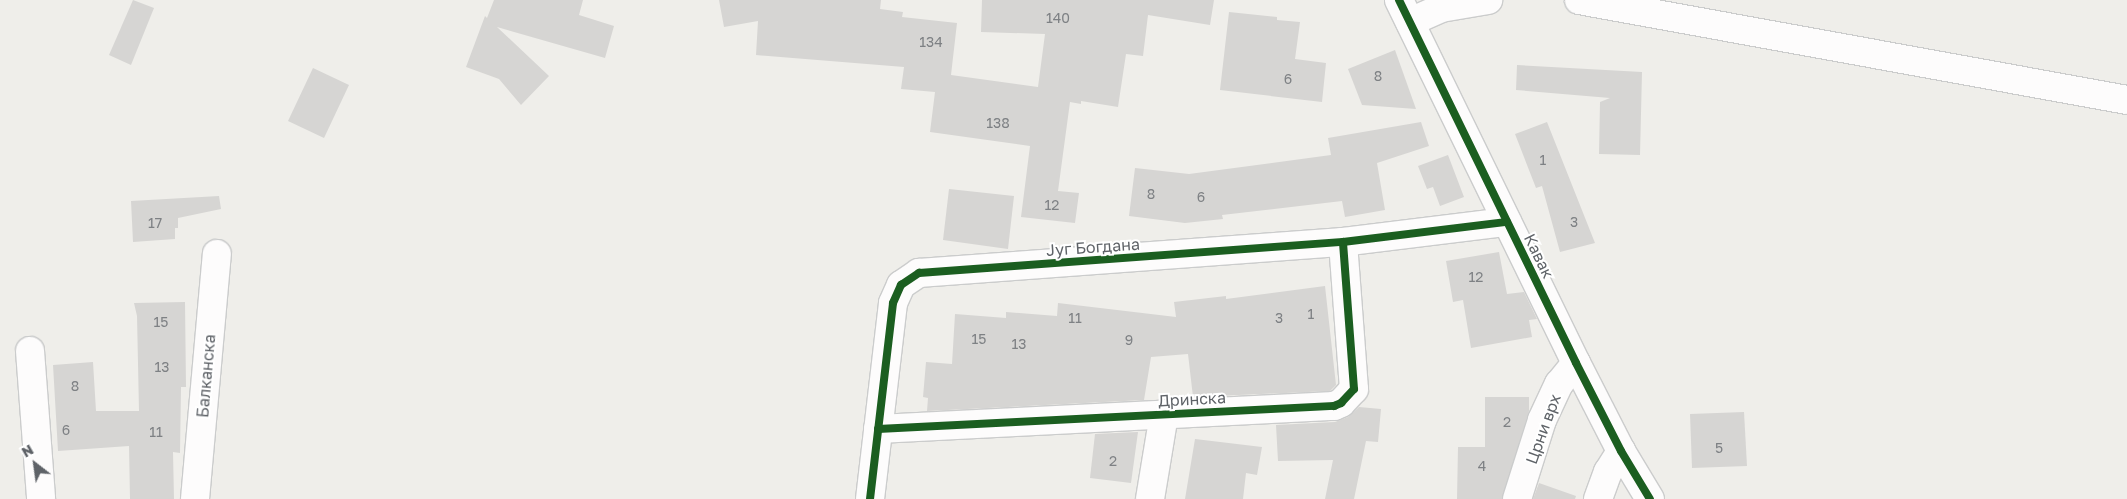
<!DOCTYPE html>
<meta charset="utf-8">
<style>
body{margin:0}
#map{position:relative;width:2127px;height:499px;overflow:hidden;background:#efeeea;font-family:"Golos Text",sans-serif}
div>[style]{position:absolute}
[style*='--x']{left:calc(var(--x)*1px);top:calc(var(--y)*1px);width:calc(var(--w)*1px);rotate:calc(var(--a)*1deg)}
.building>*{inset:0;background:#d6d5d3}
.roads{filter:drop-shadow(1px 0 #cbcccc) drop-shadow(-1px 0 #cbcccc) drop-shadow(0 1px #cbcccc) drop-shadow(0 -1px #cbcccc)}
.minor>*{height:28px;margin:-14px;padding:0 14px;transform-origin:14px;border-radius:14px;background:#fdfcfc}
.cycleway>*{height:8px;margin:-4px;padding:0 4px;transform-origin:4px;border-radius:4px;background:#1b5e20}
span{translate:-50% -50%;white-space:nowrap;text-align:center;line-height:1.15;-webkit-text-stroke:4px #fff;paint-order:stroke}
.number-label{font-size:14px;color:#7e8184}
.number-label span{-webkit-text-stroke-width:0}
.street-label{font-size:16px;color:#5f6368}
.north{position:absolute;left:10px;top:439px;width:50px;height:50px;-webkit-text-stroke:4px #fff;paint-order:stroke;rotate:330deg;font-size:14px;font-weight:700;line-height:20px;text-align:center;color:#5f6368}
.north::after{content:'';display:block;margin:auto;width:18px;height:22px;background:#5f6368;clip-path:polygon(50% 0,100% 100%,50% 72%,0 100%)}
</style>
<div id="map">
<div class="building">
<i style="clip-path:polygon(133px 0,154px 8px,131px 65px,109px 55px)"></i>
<i style="clip-path:polygon(494px 0,583px 0,579px 15px,614px 26px,605px 58px,497px 27px,549px 76px,521px 105px,499px 79px,466px 67px,485px 16px,487px 18px)"></i>
<i style="clip-path:polygon(719px 0,881px 0,880px 9px,903px 12px,902px 17px,957px 23px,951px 75px,1038px 87px,1045px 34px,981px 32px,982px 0,1214px 0,1210px 25px,1148px 15px,1143px 56px,1126px 54px,1118px 107px,1081px 101px,1081px 104px,1070px 102px,1058px 191px,1079px 193px,1075px 223px,1021px 217px,1030px 146px,930px 132px,935px 92px,901px 89px,904px 67px,756px 55px,758px 21px,724px 27px)"></i>
<i style="clip-path:polygon(1229px 12px,1277px 17px,1277px 20px,1300px 22px,1295px 59px,1326px 63px,1322px 102px,1220px 90px)"></i>
<i style="clip-path:polygon(1395px 50px,1416px 109px,1362px 105px,1348px 69px)"></i>
<i style="clip-path:polygon(1517px 65px,1642px 72px,1640px 155px,1599px 154px,1600px 102px,1610px 98px,1516px 90px)"></i>
<i style="clip-path:polygon(313px 68px,349px 85px,324px 138px,288px 121px)"></i>
<i style="clip-path:polygon(1421px 122px,1429px 146px,1377px 163px,1385px 210px,1345px 217px,1342px 201px,1222px 215px,1223px 219px,1185px 223px,1129px 216px,1135px 168px,1189px 174px,1331px 155px,1328px 138px)"></i>
<i style="clip-path:polygon(1547px 122px,1595px 243px,1560px 252px,1542px 186px,1536px 188px,1515px 134px)"></i>
<i style="clip-path:polygon(1448px 155px,1464px 197px,1440px 206px,1433px 187px,1427px 189px,1418px 166px)"></i>
<i style="clip-path:polygon(949px 189px,1014px 196px,1008px 249px,943px 240px)"></i>
<i style="clip-path:polygon(219px 196px,221px 209px,178px 218px,178px 228px,175px 228px,175px 239px,133px 242px,131px 201px)"></i>
<i style="clip-path:polygon(1499px 252px,1507px 294px,1524px 292px,1537px 319px,1529px 320px,1532px 337px,1471px 348px,1463px 300px,1453px 302px,1446px 261px)"></i>
<i style="clip-path:polygon(1325px 286px,1336px 385px,1330px 391px,1193px 397px,1188px 354px,1151px 357px,1144px 400px,927px 411px,928px 398px,923px 397px,926px 362px,952px 364px,955px 314px,1006px 318px,1006px 312px,1057px 316px,1058px 303px,1176px 317px,1174px 302px,1226px 296px,1226px 299px)"></i>
<i style="clip-path:polygon(185px 302px,186px 387px,181px 387px,180px 453px,173px 452px,174px 499px,130px 499px,129px 446px,58px 451px,53px 365px,93px 362px,96px 411px,139px 411px,137px 316px,134px 303px)"></i>
<i style="clip-path:polygon(1485px 397px,1529px 397px,1529px 411px,1502px 499px,1457px 499px,1458px 447px,1485px 447px)"></i>
<i style="clip-path:polygon(1359px 407px,1381px 409px,1378px 442px,1366px 441px,1354px 499px,1325px 499px,1333px 460px,1278px 461px,1276px 425px,1335px 422px,1348px 417px)"></i>
<i style="clip-path:polygon(1744px 412px,1747px 466px,1692px 468px,1690px 414px)"></i>
<i style="clip-path:polygon(1138px 432px,1131px 483px,1090px 478px,1095px 434px)"></i>
<i style="clip-path:polygon(1195px 439px,1262px 447px,1257px 475px,1246px 473px,1243px 499px,1185px 499px)"></i>
<i style="clip-path:polygon(1539px 483px,1576px 496px,1575px 499px,1533px 499px)"></i>
</div>
<div class="roads">
<div class="minor">
<i style="--x:1399;--y:0;--w:404;--a:64"></i>
<i style="--x:1576;--y:363;--w:99;--a:62.9"></i>
<i style="--x:1621;--y:451;--w:56;--a:58.9"></i>
<i style="--x:1579;--y:0;--w:557;--a:10.34"></i>
<i style="--x:1410;--y:22;--w:34;--a:-24"></i>
<i style="--x:1441;--y:8;--w:48;--a:-9.7"></i>
<i style="--x:30;--y:351;--w:148;--a:85.7"></i>
<i style="--x:878;--y:429;--w:457;--a:-2.9"></i>
<i style="--x:1334;--y:406;--w:8;--a:-23"></i>
<i style="--x:1341;--y:403;--w:19;--a:-47"></i>
<i style="--x:1354;--y:389;--w:147;--a:-94.3"></i>
<i style="--x:195;--y:499;--w:246;--a:-84.9"></i>
<i style="--x:870;--y:499;--w:197;--a:-83.3"></i>
<i style="--x:893;--y:303;--w:20;--a:-66"></i>
<i style="--x:901;--y:285;--w:22;--a:-34"></i>
<i style="--x:919;--y:273;--w:425;--a:-4.2"></i>
<i style="--x:1343;--y:242;--w:165;--a:-7"></i>
<i style="--x:1150;--y:499;--w:86;--a:-80.6"></i>
<i style="--x:1517;--y:499;--w:83;--a:-72.4"></i>
<i style="--x:1542;--y:420;--w:40;--a:-65"></i>
<i style="--x:1559;--y:384;--w:27;--a:-51"></i>
<i style="--x:1598;--y:499;--w:29;--a:-70"></i>
<i style="--x:1608;--y:472;--w:25;--a:-58"></i>
</div>
</div>
<div class="cycleway">
<i style="--x:1399;--y:0;--w:404;--a:64"></i>
<i style="--x:1576;--y:363;--w:99;--a:62.9"></i>
<i style="--x:1621;--y:451;--w:56;--a:58.9"></i>
<i style="--x:878;--y:429;--w:457;--a:-2.9"></i>
<i style="--x:1334;--y:406;--w:8;--a:-23"></i>
<i style="--x:1341;--y:403;--w:19;--a:-47"></i>
<i style="--x:1354;--y:389;--w:147;--a:-94.3"></i>
<i style="--x:870;--y:499;--w:197;--a:-83.3"></i>
<i style="--x:893;--y:303;--w:20;--a:-66"></i>
<i style="--x:901;--y:285;--w:22;--a:-34"></i>
<i style="--x:919;--y:273;--w:425;--a:-4.2"></i>
<i style="--x:1343;--y:242;--w:165;--a:-7"></i>
</div>
<div class="number-label">
<span style="left:1058px;top:18px">140</span>
<span style="left:931px;top:42px">134</span>
<span style="left:1378px;top:76px">8</span>
<span style="left:1288px;top:79px">6</span>
<span style="left:998px;top:123px">138</span>
<span style="left:1543px;top:160px">1</span>
<span style="left:1151px;top:194px">8</span>
<span style="left:1201px;top:197px">6</span>
<span style="left:1052px;top:205px">12</span>
<span style="left:1574px;top:222px">3</span>
<span style="left:155px;top:223px">17</span>
<span style="left:1476px;top:277px">12</span>
<span style="left:1311px;top:314px">1</span>
<span style="left:1075px;top:318px">11</span>
<span style="left:1279px;top:318px">3</span>
<span style="left:161px;top:322px">15</span>
<span style="left:979px;top:339px">15</span>
<span style="left:1129px;top:340px">9</span>
<span style="left:1019px;top:344px">13</span>
<span style="left:162px;top:367px">13</span>
<span style="left:75px;top:386px">8</span>
<span style="left:1507px;top:422px">2</span>
<span style="left:66px;top:430px">6</span>
<span style="left:156px;top:432px">11</span>
<span style="left:1719px;top:448px">5</span>
<span style="left:1113px;top:461px">2</span>
<span style="left:1482px;top:466px">4</span>
</div>
<div class="street-label">
<span style="left:1093px;top:247px;rotate:-4deg">Југ Богдана</span>
<span style="left:1539px;top:256px;rotate:64deg">Кавак</span>
<span style="left:206px;top:376px;rotate:-85deg">Балканска</span>
<span style="left:1192px;top:399px;rotate:-3deg">Дринска</span>
<span style="left:1543px;top:429px;rotate:-70deg">Црни врх</span>
</div>
<div class="north">N</div>
</div>
